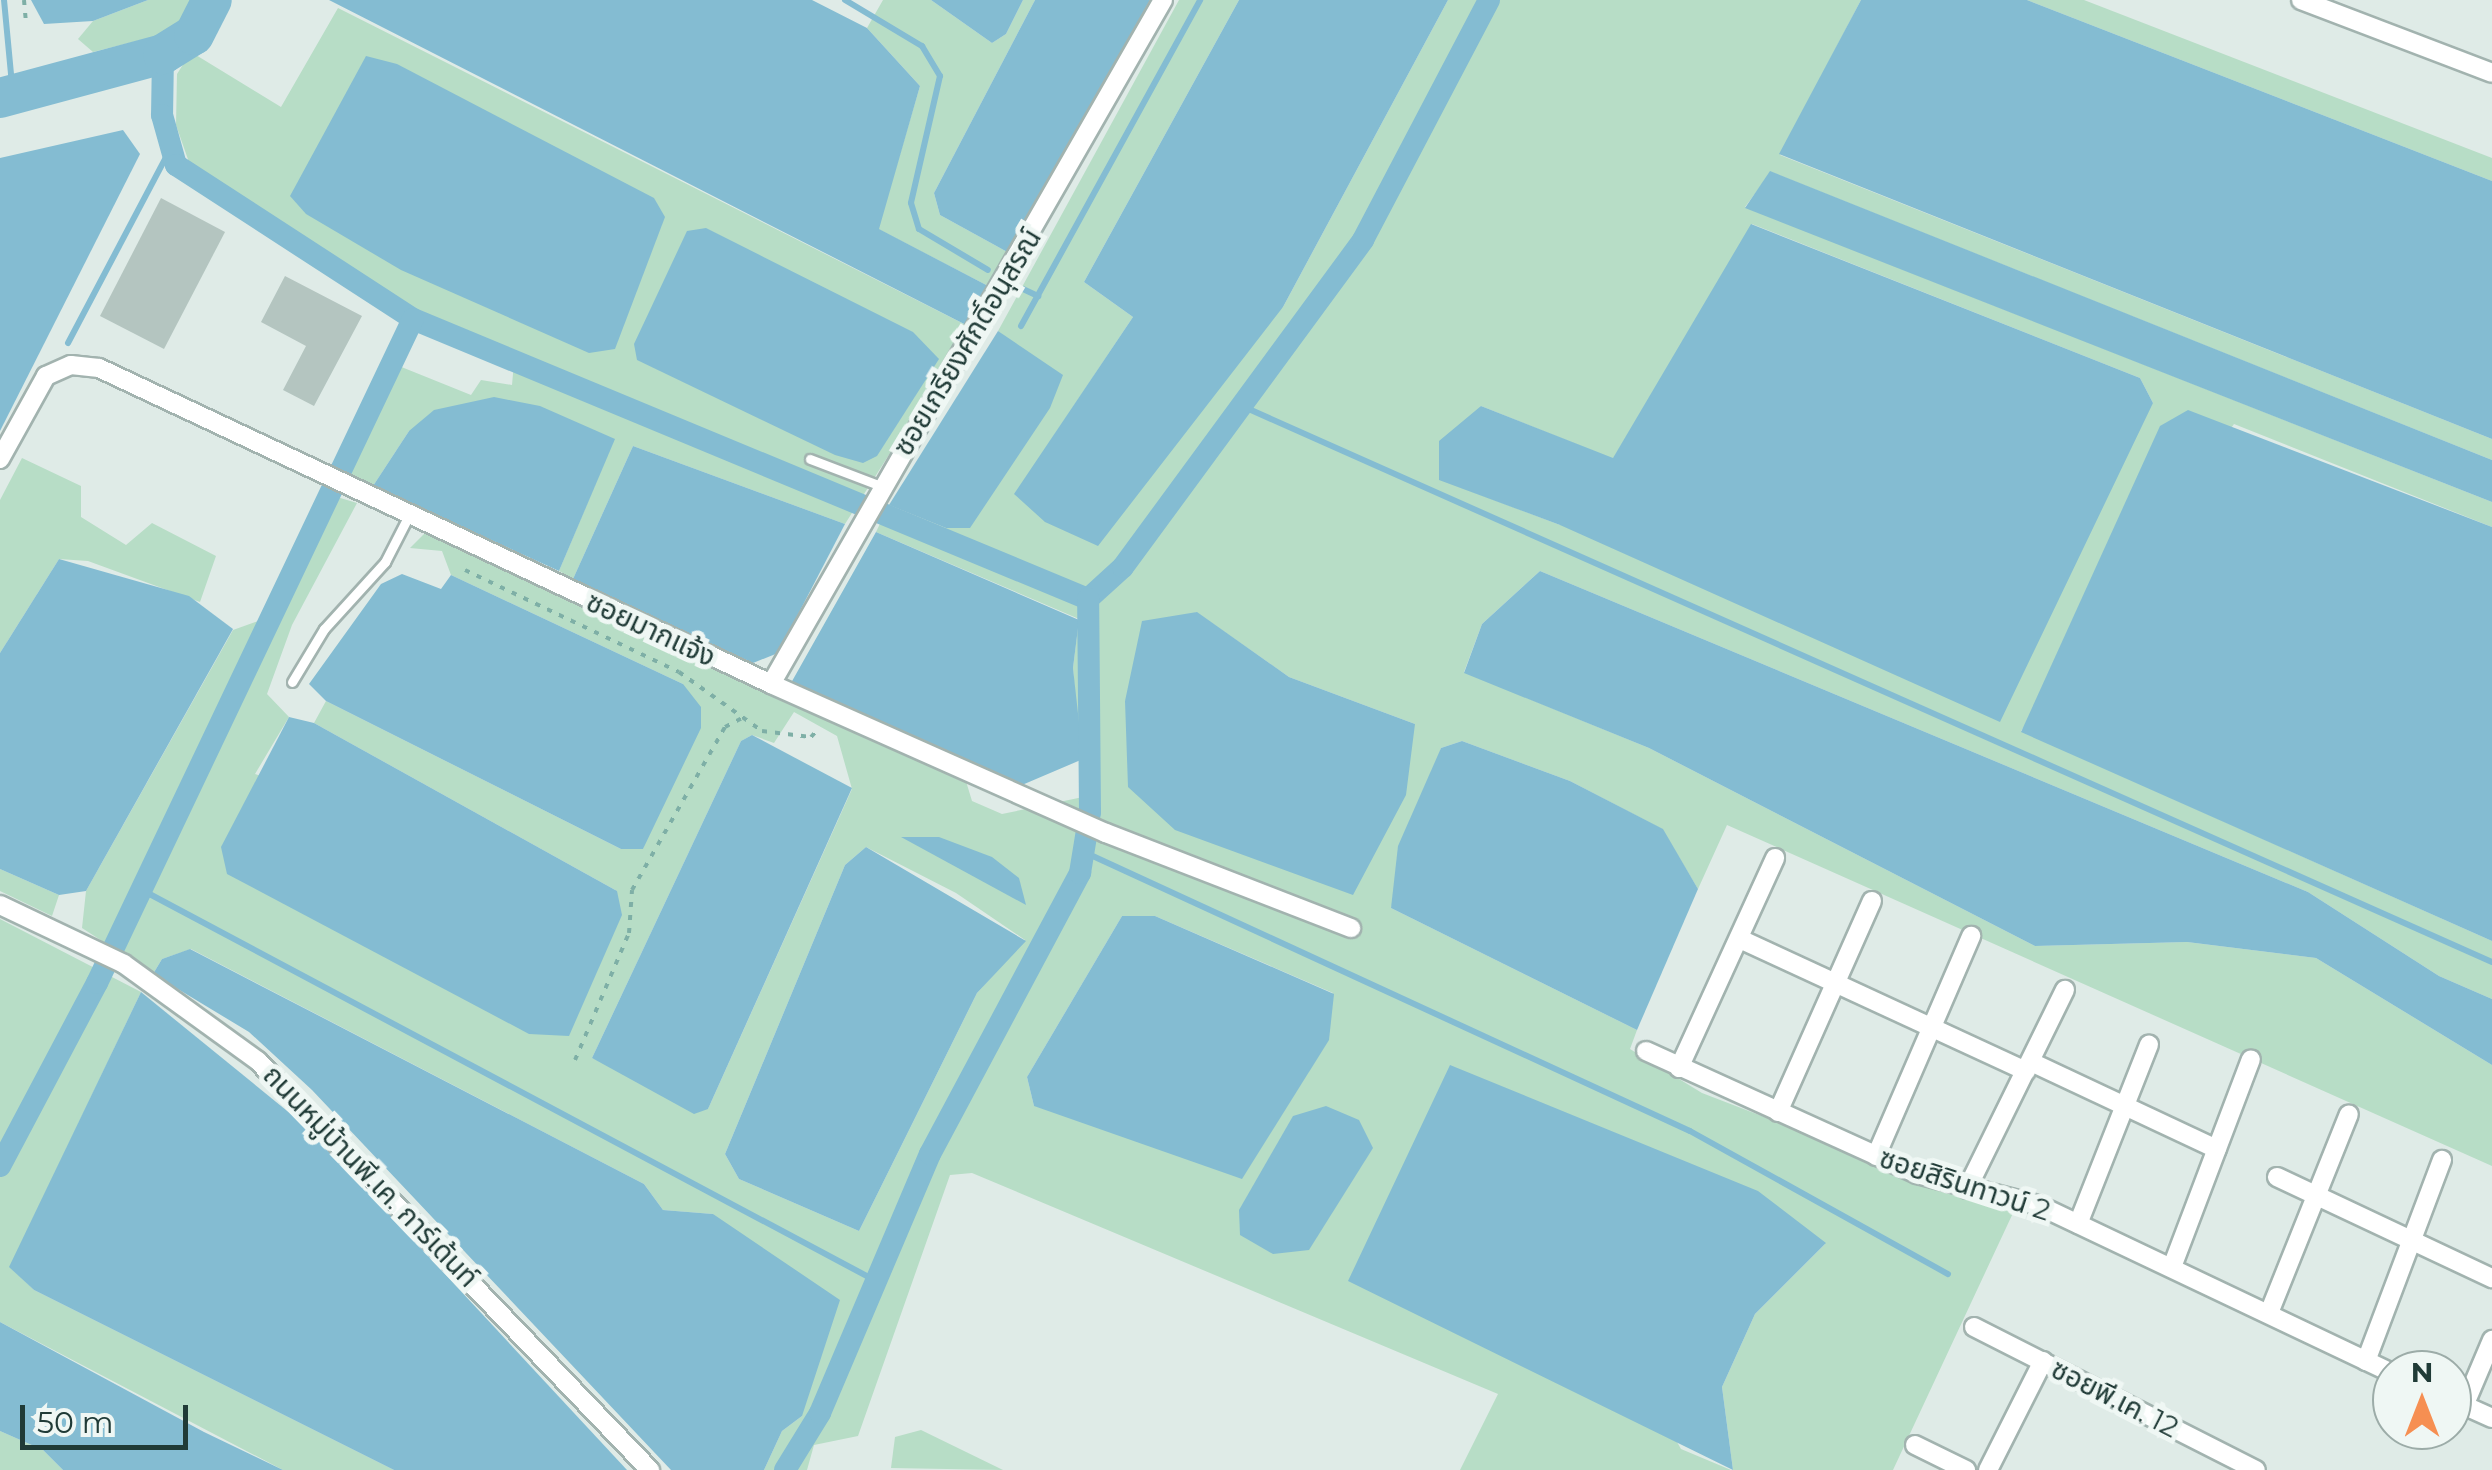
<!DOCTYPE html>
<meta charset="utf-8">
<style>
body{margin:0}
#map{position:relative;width:2492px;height:1470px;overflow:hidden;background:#dfebe7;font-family:Montserrat,"Noto Sans Thai",sans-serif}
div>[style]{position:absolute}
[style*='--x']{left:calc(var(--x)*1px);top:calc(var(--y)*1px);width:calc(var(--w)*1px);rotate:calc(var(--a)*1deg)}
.green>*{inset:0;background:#b7ddc6}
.water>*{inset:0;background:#84bcd2}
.stream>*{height:6px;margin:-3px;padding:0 3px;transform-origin:3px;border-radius:3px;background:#84bcd2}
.canal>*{height:22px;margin:-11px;padding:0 11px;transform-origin:11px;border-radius:11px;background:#84bcd2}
.river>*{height:40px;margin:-20px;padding:0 20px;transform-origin:20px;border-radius:20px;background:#84bcd2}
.building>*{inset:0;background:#b4c5c0}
.path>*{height:4px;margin-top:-2px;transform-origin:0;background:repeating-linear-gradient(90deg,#7eafa6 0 5px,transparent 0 13px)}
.roads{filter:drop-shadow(2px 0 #a2b3af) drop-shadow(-2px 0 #a2b3af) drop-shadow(0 2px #a2b3af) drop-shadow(0 -2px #a2b3af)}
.lane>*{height:9px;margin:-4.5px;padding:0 4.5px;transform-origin:4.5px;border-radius:4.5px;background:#fff}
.street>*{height:18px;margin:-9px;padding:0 9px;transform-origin:9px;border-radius:9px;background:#fff}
span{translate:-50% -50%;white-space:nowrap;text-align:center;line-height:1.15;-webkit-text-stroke:10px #eff7f4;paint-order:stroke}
.street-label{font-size:28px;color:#203b37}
.north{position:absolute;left:2372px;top:1350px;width:100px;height:100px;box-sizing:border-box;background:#eff7f4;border:2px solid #9caca8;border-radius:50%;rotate:0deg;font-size:28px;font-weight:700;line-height:40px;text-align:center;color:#203b37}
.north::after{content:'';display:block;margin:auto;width:35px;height:45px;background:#f68f52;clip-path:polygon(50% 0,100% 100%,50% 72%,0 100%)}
.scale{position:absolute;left:20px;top:1405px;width:168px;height:45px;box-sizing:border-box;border:5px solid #203b37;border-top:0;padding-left:12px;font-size:30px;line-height:35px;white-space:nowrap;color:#203b37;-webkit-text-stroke:8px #eff7f4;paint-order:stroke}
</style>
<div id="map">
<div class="green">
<i style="clip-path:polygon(148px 0,206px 0,165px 34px,93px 52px,78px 39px,93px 21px)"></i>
<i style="clip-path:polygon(883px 0,931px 0,992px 43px,1006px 34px,1023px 0,1035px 0,934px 193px,940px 215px,1011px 254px,992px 288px,878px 229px,920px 86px,867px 28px)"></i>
<i style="clip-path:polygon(evenodd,1179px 0,1239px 0,1084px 282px,1133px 317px,1015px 494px,1283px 307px,1448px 0,1861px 0,1780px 155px,2492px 439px,2492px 460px,1771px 172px,1745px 207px,2492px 502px,2492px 527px,2234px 424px,2021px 731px,2492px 941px,2492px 999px,2439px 976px,2308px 892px,1540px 571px,1482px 624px,1464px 672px,1649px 748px,2035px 946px,2187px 942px,2316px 958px,2492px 1065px,2492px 1166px,1727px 825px,1698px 889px,1662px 829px,1570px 781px,1462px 741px,1441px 748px,1391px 908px,1637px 1030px,1630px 1049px,1702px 1093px,2013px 1213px,1893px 1470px,1733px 1470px,1722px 1387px,1755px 1314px,1825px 1244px,1468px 1073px,1681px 1449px,1731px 1470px,1460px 1470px,1498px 1394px,972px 1173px,950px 1175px,858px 1436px,814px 1445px,807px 1470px,764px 1470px,782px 1431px,802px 1416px,713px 1214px,663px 1210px,644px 1184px,191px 949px,162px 959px,153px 974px,82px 928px,86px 891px,233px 630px,264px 619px,327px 494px,357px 503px,292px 625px,267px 694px,289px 717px,255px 774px,617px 891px,314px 723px,326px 701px,621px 849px,643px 849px,683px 684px,451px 575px,442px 551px,410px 548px,426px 532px,965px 778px,972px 801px,1002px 814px,1083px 797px,1073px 668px,1079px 619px,876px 532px,889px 505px,946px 528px,1011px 342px,998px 331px,1179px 0,1752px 224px,2140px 378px,2153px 403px,1560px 525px,1439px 479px,1481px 406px,1613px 459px,1752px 224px,1179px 0,1196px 612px,1289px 677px,1415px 724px,1125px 701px,1196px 612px,1179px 0,794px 712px,837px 736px,852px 789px,708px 1109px,592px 1058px,741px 741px,752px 735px,774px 743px,794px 712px,1179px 0,866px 847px,956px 893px,1025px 940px,977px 993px,859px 1231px,739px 1179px,725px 1154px,845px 865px,866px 847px,1179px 0,1122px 916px,1155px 916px,1333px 993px,1034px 1106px,1027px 1077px,1122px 916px)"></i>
<i style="clip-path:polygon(2027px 0,2084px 0,2492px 158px,2492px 181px)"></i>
<i style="clip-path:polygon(338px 8px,970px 327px,845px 524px,633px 446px,573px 579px,559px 571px,614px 439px,409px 431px,373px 486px,339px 467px,399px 366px,471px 395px,481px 380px,512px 385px,515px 351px,397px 305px,191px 168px,176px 125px,177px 74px,191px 52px,281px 107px)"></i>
<i style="clip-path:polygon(22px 458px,81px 486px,81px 517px,126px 545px,152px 523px,216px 556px,200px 602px,88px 561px,59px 559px,0 653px,0 500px)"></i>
<i style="clip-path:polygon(0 869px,59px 895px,52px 916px,0 891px)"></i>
<i style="clip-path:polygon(0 919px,141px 992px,10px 1267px,34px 1290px,394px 1470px,283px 1470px,0 1322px)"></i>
<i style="clip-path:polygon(921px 1430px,1003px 1470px,891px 1468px,895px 1437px)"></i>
<i style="clip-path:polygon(0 1431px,43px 1450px,63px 1470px,0 1470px)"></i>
</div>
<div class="water">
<i style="clip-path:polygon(31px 0,148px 0,93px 21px,44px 24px)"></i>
<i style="clip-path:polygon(329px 0,812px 0,867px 28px,920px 86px,879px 229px,992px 288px,970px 327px)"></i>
<i style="clip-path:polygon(931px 0,1023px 0,1006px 34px,992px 43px)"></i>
<i style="clip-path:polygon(1035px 0,1150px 0,1011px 254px,940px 215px,934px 193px)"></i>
<i style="clip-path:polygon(1239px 0,1448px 0,1283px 307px,1098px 546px,1045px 522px,1014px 494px,1133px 317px,1084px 282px)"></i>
<i style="clip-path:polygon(1861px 0,2027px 0,2492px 181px,2492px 439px,1779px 154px)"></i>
<i style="clip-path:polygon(366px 56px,397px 64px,654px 198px,665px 217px,615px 349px,589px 353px,401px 270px,306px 214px,290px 196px)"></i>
<i style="clip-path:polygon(123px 130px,140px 154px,0 431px,0 158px)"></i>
<i style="clip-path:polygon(1770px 171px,2492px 460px,2492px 502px,1745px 208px)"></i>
<i style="clip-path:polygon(1751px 224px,2140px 378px,2153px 403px,2000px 722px,1560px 525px,1439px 480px,1439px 441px,1481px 406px,1613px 458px)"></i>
<i style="clip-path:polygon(706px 228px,913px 332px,939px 359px,877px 456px,863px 463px,835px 455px,637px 360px,634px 344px,687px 231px)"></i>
<i style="clip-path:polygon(998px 331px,1063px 375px,1050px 408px,970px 528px,946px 528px,889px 505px)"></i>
<i style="clip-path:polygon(494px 397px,540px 406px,615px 439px,559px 571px,373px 486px,409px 431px,434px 410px)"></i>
<i style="clip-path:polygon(2188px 410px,2492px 527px,2492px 941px,2021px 732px,2160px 426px)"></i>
<i style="clip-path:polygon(633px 446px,845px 524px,778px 653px,753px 663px,573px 579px)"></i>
<i style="clip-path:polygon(876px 532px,1079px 620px,1073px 668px,1083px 759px,1022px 785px,791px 683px)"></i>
<i style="clip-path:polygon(59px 559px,189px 596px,233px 629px,86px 891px,59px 895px,0 869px,0 653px)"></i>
<i style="clip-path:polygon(1540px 571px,2308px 892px,2439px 976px,2492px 999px,2492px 1065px,2316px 958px,2187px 942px,2035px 946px,1649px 748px,1464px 673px,1482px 624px)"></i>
<i style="clip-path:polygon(402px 574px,441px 589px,451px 575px,683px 684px,701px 707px,701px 728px,643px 849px,621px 849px,326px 701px,309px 684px,381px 584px)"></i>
<i style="clip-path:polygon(1197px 612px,1289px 677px,1415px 724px,1406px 795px,1353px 895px,1175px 830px,1128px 787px,1125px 701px,1142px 621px)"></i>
<i style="clip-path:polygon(289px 717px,314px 723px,617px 891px,622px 915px,569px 1036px,529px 1034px,227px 874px,221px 847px)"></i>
<i style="clip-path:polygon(752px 735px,852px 788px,708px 1109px,694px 1114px,592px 1058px,741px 741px)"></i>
<i style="clip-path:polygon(1462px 741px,1570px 781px,1663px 829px,1698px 889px,1637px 1030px,1391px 908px,1398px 846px,1441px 748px)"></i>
<i style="clip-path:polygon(901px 837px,939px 837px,992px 857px,1019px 878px,1026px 905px)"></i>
<i style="clip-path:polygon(866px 847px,1026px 941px,977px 993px,859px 1231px,739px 1179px,725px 1154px,845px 865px)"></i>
<i style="clip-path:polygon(1122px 916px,1155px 916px,1334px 994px,1329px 1040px,1242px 1179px,1034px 1106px,1027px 1077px)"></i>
<i style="clip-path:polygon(190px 949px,644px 1184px,663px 1210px,713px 1214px,840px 1300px,802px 1416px,782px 1431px,764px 1470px,671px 1470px,312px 1090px,249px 1032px,153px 974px,162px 959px)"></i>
<i style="clip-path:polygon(141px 992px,313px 1132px,627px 1470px,394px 1470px,34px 1290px,9px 1267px)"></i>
<i style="clip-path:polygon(1450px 1065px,1758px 1191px,1826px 1243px,1755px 1314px,1722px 1387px,1733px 1470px,1348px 1281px)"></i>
<i style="clip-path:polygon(1326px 1106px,1359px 1120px,1373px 1148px,1309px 1250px,1273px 1254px,1240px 1235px,1239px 1210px,1293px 1116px)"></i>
<i style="clip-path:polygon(0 1322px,204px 1432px,283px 1470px,63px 1470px,43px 1450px,0 1431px)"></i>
</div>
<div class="stream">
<i style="--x:4;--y:0;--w:95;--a:84.6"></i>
<i style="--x:845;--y:0;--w:90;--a:30.9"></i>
<i style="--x:922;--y:46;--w:35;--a:59"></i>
<i style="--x:940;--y:76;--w:130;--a:102.9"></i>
<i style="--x:911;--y:203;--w:27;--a:73"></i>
<i style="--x:919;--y:229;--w:80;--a:30.7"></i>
<i style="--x:1023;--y:289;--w:17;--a:25"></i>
<i style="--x:1021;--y:326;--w:372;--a:-61.2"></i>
<i style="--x:68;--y:343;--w:215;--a:-62.2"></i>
<i style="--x:1242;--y:406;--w:1368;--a:23.98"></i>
<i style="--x:1084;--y:852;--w:667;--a:24.72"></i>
<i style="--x:1690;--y:1131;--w:295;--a:29"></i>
<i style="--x:142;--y:890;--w:832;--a:28.04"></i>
</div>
<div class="canal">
<i style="--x:163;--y:54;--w:61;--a:90.9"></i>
<i style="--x:162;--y:115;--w:52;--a:74.4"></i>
<i style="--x:176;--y:165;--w:283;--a:33"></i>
<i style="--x:413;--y:319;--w:731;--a:22.53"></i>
<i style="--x:1088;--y:599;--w:47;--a:-42.4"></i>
<i style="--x:1123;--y:567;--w:406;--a:-53.7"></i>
<i style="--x:1363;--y:240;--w:271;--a:-62.3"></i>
<i style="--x:0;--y:1166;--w:207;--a:-62.1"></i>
<i style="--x:97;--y:983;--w:735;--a:-64.55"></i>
<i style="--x:785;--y:1470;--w:67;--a:-58.4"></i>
<i style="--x:820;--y:1413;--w:281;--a:-67"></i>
<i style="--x:930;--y:1154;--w:319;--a:-61.9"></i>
<i style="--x:1080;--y:873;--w:62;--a:-80.7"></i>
<i style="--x:1090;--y:812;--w:213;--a:-90.5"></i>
</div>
<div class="river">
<i style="--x:0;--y:98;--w:169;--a:-15.1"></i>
<i style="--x:163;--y:54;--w:36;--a:-32"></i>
<i style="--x:194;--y:35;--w:39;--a:-63"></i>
</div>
<div class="building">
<i style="clip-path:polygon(161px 198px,225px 232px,164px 349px,100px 316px)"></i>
<i style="clip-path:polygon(285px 276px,362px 316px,314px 406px,283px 390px,306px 346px,261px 322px)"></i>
</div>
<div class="path">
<i style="--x:24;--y:0;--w:22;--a:85"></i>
<i style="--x:465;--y:570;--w:237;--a:25.5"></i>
<i style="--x:679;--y:672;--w:102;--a:35.4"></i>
<i style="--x:762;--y:731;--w:49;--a:7"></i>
<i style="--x:811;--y:737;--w:12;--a:-48"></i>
<i style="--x:575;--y:1060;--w:138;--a:-67"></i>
<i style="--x:629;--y:933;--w:43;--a:-86"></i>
<i style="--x:632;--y:890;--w:188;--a:-60.3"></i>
<i style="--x:725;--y:727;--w:21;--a:-28"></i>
</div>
<div class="roads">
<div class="lane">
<i style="--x:810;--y:459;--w:76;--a:20.8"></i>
<i style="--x:292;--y:682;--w:62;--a:-58.9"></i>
<i style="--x:324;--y:629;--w:91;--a:-47.7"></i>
<i style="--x:385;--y:562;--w:51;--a:-62.9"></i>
</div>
<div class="street">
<i style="--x:2301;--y:0;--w:204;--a:20.9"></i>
<i style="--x:0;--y:459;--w:95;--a:-61"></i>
<i style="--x:46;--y:376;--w:27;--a:-24"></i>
<i style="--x:71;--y:365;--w:28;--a:6"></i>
<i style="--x:99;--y:368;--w:743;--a:25.18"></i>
<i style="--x:771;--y:684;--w:367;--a:24"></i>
<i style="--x:1106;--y:833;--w:263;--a:21.2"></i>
<i style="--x:771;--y:684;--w:788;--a:-60.18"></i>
<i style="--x:0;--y:905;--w:137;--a:25.4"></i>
<i style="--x:124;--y:964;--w:165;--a:35.9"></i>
<i style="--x:258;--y:1061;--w:567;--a:46.22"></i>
<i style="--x:1740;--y:939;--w:315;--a:24.8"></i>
<i style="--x:1646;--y:1051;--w:298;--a:24.4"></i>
<i style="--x:1917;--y:1174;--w:125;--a:14.4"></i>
<i style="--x:2038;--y:1205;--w:392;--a:25.4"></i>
<i style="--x:2031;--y:1062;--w:205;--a:25.1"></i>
<i style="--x:1679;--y:1068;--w:231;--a:-65.4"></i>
<i style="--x:1778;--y:1112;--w:231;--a:-66"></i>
<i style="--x:1876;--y:1156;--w:240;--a:-66.6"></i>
<i style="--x:2277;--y:1177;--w:238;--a:25.2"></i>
<i style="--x:1967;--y:1189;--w:222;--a:-63.8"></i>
<i style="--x:2078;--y:1224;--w:193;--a:-68.4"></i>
<i style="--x:2172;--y:1267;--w:222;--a:-69.2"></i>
<i style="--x:2269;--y:1313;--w:214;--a:-68.1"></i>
<i style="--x:1974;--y:1327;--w:316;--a:26.9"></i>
<i style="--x:2366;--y:1361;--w:215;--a:-69.3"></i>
<i style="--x:2452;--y:1400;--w:44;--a:24.2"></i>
<i style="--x:2464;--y:1406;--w:72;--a:-67"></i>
<i style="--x:1915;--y:1445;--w:57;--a:26.1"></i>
<i style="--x:1988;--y:1470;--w:122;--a:-63.2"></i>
</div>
</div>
<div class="street-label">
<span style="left:967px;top:342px;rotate:-59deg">ซอยเกรียงศักดิ์อนุสรณ์</span>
<span style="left:651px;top:629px;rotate:25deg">ซอยมากแจ้ง</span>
<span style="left:371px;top:1176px;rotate:46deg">ถนนหมู่บ้านพี.เค. การ์เด้นท์</span>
<span style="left:1965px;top:1184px;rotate:18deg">ซอยสิรินทาวน์ 2</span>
<span style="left:2115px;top:1398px;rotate:27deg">ซอยพี.เค. 12</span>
</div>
<div class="north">N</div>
<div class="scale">50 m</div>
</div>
